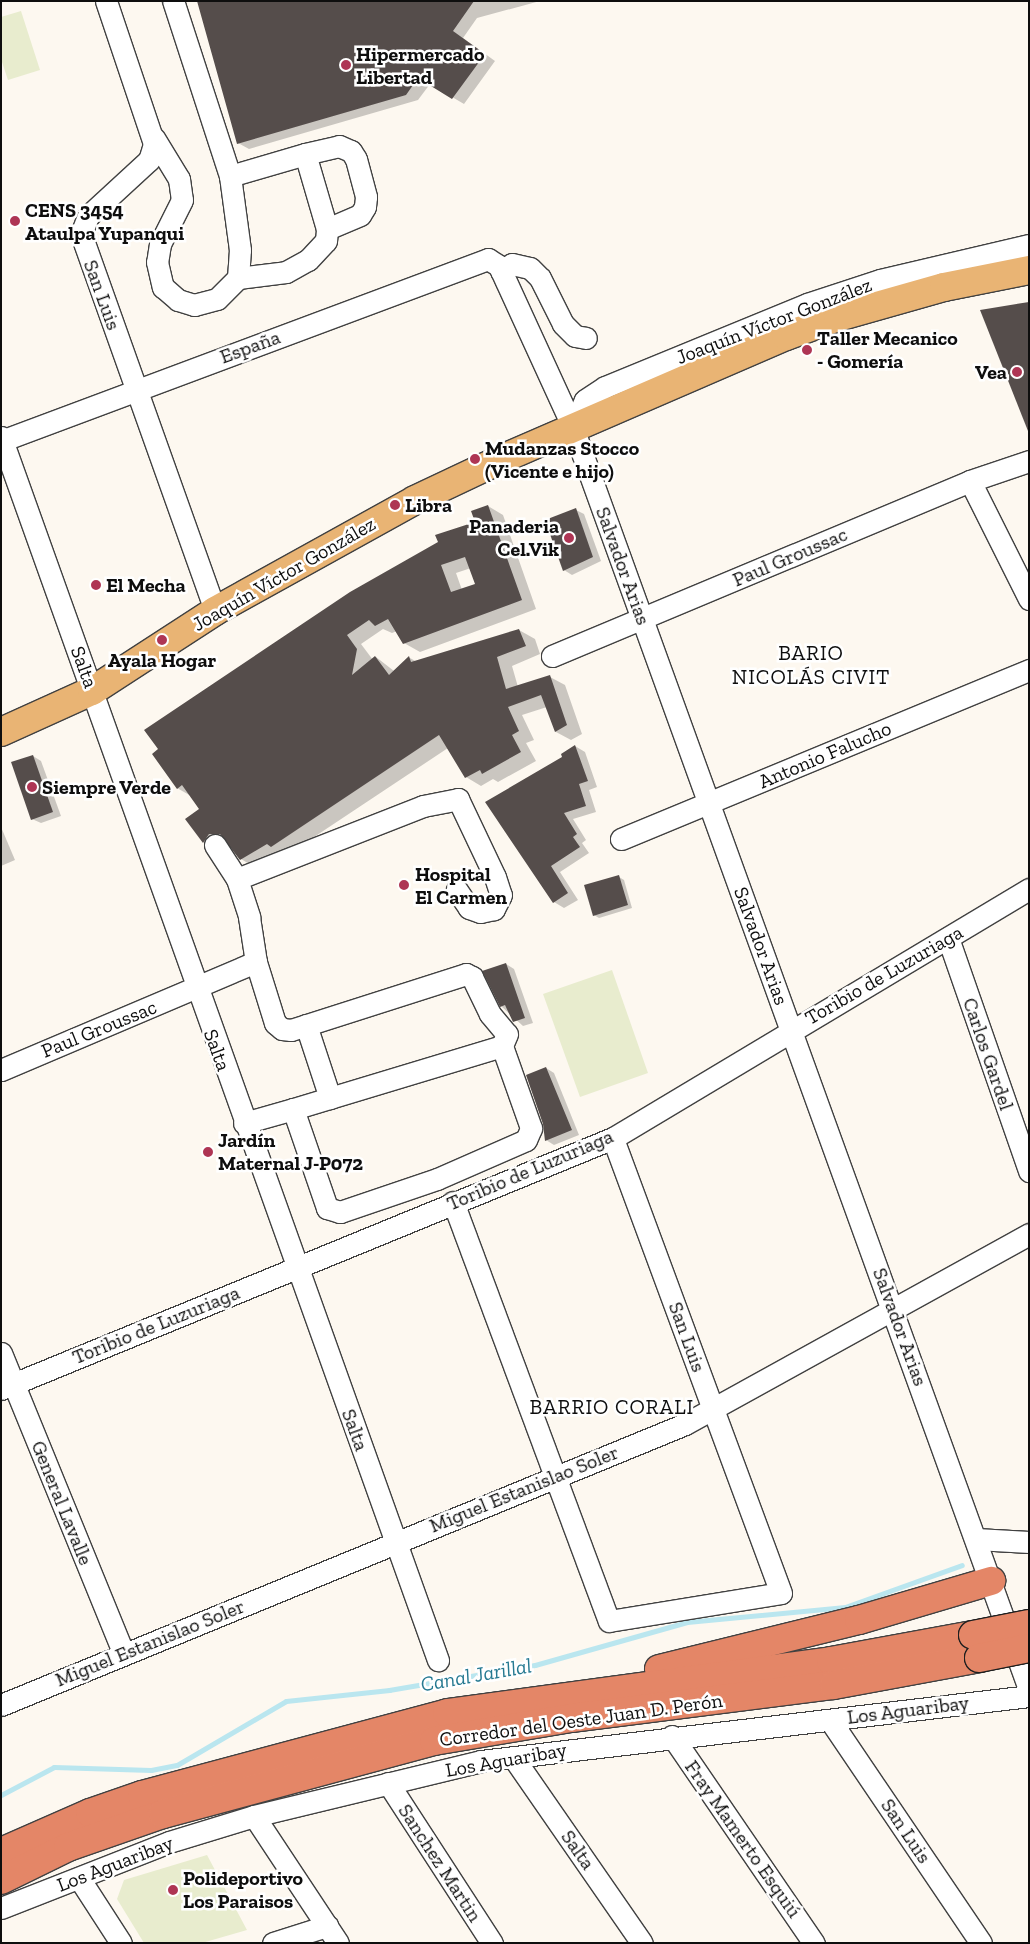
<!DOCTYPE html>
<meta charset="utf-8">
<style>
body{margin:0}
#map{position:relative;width:1030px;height:1944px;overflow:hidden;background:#fdf8f0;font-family:"Zilla Slab",serif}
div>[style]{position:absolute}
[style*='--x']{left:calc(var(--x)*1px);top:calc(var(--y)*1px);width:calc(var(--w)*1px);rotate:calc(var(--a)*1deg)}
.pitch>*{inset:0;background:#e8ecce}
.shadow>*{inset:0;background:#0003}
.stream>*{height:5px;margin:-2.5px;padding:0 2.5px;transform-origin:2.5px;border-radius:2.5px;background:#bae6ef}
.building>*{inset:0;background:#554d4b}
.roads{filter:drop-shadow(1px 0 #414141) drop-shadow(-1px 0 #414141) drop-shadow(0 1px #414141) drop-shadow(0 -1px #414141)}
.minor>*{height:21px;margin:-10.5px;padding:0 10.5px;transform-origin:10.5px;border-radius:10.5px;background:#fff}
.major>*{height:28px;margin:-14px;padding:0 14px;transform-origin:14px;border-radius:14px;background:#e9b474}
.highway>*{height:28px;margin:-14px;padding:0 14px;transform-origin:14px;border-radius:14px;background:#e48667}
.bridges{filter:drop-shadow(1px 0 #1f1f1f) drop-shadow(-1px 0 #1f1f1f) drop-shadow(0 1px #1f1f1f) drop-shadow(0 -1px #1f1f1f)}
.highway-bridge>*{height:28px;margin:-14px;padding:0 14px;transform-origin:14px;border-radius:14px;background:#e48667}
.dots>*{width:14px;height:14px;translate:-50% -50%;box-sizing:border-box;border:2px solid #fff;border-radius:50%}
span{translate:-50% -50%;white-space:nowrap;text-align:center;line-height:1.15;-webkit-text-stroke:5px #fff;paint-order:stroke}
.poi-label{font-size:20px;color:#0e0e0e;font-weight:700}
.left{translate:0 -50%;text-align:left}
.right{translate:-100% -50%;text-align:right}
.street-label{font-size:20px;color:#0e0e0e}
.neighbourhood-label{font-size:21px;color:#0e0e0e;letter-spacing:1px}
.water-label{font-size:21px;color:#257991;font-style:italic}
.frame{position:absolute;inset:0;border:2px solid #0e0e0e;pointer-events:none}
</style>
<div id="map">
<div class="pitch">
<i style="clip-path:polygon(21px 11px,40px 70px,8px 80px,1px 59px,1px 17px)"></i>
<i style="clip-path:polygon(612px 970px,648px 1073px,580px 1097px,543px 994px)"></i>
<i style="clip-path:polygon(207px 1855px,247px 1930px,202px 1943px,144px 1943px,117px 1899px,124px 1880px)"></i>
</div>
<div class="shadow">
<i style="clip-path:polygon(198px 1px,540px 1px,477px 18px,463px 38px,495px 61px,464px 104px,430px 84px,418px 100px,249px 149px,238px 143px)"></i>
<i style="clip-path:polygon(evenodd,488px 506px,503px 515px,536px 609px,420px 652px,404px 643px,397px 631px,392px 633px,383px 629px,361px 644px,373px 660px,376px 657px,394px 671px,410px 658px,417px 662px,519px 630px,535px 639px,540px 654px,512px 666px,518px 687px,550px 677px,565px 685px,582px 734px,571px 740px,556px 732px,547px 707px,522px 715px,534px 740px,526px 743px,536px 761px,498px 782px,493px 779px,481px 786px,466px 777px,448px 748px,287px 855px,256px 868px,241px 859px,228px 842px,219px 850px,204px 842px,187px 820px,200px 810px,191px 796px,177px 788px,154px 754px,477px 522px,488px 506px,471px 568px,477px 584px,462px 590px,456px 573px,471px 568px)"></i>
<i style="clip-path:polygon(576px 510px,584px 514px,601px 561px,572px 575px,564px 570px)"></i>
<i style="clip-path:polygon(575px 746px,585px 752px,597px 787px,589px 790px,596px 812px,573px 819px,586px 840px,582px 843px,589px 853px,560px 872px,578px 900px,564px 908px,554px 902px,487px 802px,564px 757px)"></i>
<i style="clip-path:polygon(33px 756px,41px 761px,61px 816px,41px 823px,32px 819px)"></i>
<i style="clip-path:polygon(1px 827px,15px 860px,1px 866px)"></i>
<i style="clip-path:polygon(619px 877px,624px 880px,632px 908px,599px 918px,594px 915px)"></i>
<i style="clip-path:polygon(506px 964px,514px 969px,533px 1023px,523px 1026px,501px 1006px)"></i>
<i style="clip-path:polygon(546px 1068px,554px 1073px,579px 1135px,554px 1145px,546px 1140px)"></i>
</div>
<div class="stream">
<i style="--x:1;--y:1795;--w:60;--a:-27.8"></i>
<i style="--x:54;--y:1767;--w:97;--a:1.8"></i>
<i style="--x:151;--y:1770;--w:26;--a:-11"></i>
<i style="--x:177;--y:1765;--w:126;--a:-30.4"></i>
<i style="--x:286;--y:1701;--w:104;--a:-6.1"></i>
<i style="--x:389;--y:1690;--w:148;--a:-9.7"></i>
<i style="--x:535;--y:1665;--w:158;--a:-15.8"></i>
<i style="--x:687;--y:1622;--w:159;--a:-5.4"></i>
<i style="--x:845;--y:1607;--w:124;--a:-19.7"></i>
</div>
<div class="building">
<i style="clip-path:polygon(197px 1px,474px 1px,453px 31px,485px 54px,452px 99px,418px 78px,406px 95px,237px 144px)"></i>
<i style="clip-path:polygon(1029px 302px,1029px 431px,1028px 431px,980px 310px)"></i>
<i style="clip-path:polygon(evenodd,488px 505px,522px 600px,403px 644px,388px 619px,375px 626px,369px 620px,347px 635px,357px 649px,352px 675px,375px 656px,389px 675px,409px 656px,411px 662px,519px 629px,526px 646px,497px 657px,506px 689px,550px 675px,567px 725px,555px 732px,541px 695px,508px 707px,519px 731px,512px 735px,521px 752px,482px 774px,480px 770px,465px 778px,439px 735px,271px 847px,267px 844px,240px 860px,220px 834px,209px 834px,203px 843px,185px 819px,199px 809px,182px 785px,177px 789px,152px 754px,158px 749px,144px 730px,350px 592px,438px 542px,435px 535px,475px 522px,471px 511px,488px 505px,465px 557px,475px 584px,451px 592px,441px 565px,465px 557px)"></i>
<i style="clip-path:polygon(576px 508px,593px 557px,563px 571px,545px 520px)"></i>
<i style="clip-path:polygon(575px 745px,588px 781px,579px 784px,586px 806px,564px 813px,577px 834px,573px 837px,580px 847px,551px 866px,568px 893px,553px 903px,485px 802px,562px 757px,561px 754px)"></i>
<i style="clip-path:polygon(33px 755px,53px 812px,31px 820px,11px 762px)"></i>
<i style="clip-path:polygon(619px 875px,628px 905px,593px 916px,584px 885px)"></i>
<i style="clip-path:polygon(506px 963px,525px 1018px,513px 1022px,505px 1005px,500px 1007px,482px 971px)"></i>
<i style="clip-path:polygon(546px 1067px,572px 1130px,545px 1141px,543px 1124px,526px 1075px)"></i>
</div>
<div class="roads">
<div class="minor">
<i style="--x:106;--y:1;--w:151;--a:71.4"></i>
<i style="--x:154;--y:144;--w:17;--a:107"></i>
<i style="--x:149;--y:160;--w:83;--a:137.4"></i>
<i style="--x:88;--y:216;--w:19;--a:111"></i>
<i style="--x:81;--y:234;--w:400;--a:70.4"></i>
<i style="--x:154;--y:138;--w:48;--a:58.6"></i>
<i style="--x:179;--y:179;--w:21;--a:82"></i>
<i style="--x:182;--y:200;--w:49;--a:116.6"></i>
<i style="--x:160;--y:244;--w:18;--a:99"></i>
<i style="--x:157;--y:262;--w:26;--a:77"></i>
<i style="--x:163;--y:287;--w:20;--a:41"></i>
<i style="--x:178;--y:300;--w:17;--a:17"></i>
<i style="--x:194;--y:305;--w:24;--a:-15"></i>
<i style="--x:217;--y:299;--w:30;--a:-45"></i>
<i style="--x:238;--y:278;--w:28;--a:-86"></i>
<i style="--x:240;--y:250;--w:75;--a:-97.7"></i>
<i style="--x:230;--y:176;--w:184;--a:-108"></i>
<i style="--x:230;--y:176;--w:78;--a:-16.3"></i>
<i style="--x:501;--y:271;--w:13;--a:-32"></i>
<i style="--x:512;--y:264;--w:18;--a:13"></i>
<i style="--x:530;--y:268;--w:14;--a:45"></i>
<i style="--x:540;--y:278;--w:51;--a:63.4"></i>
<i style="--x:563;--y:324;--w:17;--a:45"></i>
<i style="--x:575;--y:336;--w:11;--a:10"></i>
<i style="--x:238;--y:278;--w:48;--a:-7.1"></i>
<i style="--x:286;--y:272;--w:25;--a:-29"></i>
<i style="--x:308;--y:260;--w:26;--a:-47"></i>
<i style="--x:326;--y:241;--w:12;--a:-85"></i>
<i style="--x:327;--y:229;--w:78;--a:-106.3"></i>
<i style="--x:305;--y:154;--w:35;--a:-13"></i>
<i style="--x:339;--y:146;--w:13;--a:23"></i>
<i style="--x:351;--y:151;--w:9;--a:58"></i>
<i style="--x:356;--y:159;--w:39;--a:75"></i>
<i style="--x:366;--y:197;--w:10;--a:96"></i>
<i style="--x:365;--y:207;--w:9;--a:122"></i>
<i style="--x:360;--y:215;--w:36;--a:157"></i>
<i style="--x:573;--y:428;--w:30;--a:-67"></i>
<i style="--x:585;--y:400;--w:24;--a:-33"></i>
<i style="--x:605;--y:387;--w:218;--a:-22.3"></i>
<i style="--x:807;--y:304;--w:77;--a:-18.2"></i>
<i style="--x:880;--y:280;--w:153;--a:-13.2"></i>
<i style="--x:1;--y:437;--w:1299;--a:70.34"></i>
<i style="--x:1;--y:441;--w:520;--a:-20.49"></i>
<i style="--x:488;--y:259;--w:13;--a:32"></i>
<i style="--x:499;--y:266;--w:178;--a:65.4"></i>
<i style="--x:573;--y:428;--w:1341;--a:70.12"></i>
<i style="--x:970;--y:481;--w:132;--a:63.4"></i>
<i style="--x:552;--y:656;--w:453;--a:-22.7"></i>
<i style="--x:970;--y:481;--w:62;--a:-18.7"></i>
<i style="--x:621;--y:839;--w:442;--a:-22.5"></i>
<i style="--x:215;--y:845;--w:40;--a:57.1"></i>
<i style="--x:237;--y:879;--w:40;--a:72"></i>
<i style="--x:249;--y:917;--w:46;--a:81.2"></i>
<i style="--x:237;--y:879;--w:200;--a:-21.4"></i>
<i style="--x:423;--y:806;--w:36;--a:-11"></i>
<i style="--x:458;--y:799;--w:86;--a:64.6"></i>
<i style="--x:495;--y:877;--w:19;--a:72"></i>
<i style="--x:501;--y:895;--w:16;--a:117"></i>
<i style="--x:494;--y:909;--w:14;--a:168"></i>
<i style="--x:480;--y:912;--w:12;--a:-160"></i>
<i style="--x:469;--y:908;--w:22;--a:-124"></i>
<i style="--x:948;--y:938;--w:247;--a:70.8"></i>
<i style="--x:306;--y:1025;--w:77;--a:71.8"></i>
<i style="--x:1;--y:1070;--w:277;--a:-23"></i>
<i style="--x:256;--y:962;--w:64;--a:72.7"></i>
<i style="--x:275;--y:1023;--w:9;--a:41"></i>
<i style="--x:282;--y:1029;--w:9;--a:6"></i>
<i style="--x:291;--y:1030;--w:184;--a:-17.7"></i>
<i style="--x:466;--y:974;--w:7;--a:27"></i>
<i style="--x:472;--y:977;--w:41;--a:64.1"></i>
<i style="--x:490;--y:1014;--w:26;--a:50"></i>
<i style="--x:507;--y:1034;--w:13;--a:113"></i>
<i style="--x:502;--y:1046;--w:218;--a:163.2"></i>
<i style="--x:293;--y:1109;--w:105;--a:71"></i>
<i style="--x:327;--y:1208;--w:14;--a:17"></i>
<i style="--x:340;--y:1212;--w:102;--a:-18.8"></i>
<i style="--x:437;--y:1179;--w:97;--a:-23.7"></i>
<i style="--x:526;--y:1140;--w:13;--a:-67"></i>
<i style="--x:531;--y:1128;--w:87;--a:-109.5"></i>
<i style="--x:244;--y:1123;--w:51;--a:-15.9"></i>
<i style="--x:453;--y:1202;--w:447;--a:69.6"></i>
<i style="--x:609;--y:1621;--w:174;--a:-9.2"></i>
<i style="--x:781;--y:1593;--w:485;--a:-110.3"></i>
<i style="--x:1;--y:1353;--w:325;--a:67.8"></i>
<i style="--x:1;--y:1389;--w:661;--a:-22.3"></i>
<i style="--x:613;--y:1138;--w:485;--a:-30.9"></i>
<i style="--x:976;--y:1539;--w:53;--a:3.2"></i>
<i style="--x:1;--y:1705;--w:739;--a:-22.33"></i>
<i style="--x:685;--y:1424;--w:393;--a:-28.9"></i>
<i style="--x:830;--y:1720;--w:269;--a:55.9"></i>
<i style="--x:672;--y:1736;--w:251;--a:55.6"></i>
<i style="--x:513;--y:1757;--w:226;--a:55.3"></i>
<i style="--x:388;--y:1783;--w:191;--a:57"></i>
<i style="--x:254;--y:1816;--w:152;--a:56.5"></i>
<i style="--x:79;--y:1878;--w:77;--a:57.1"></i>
<i style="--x:1;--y:1908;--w:180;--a:-21.4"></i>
<i style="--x:169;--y:1842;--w:89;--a:-17"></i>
<i style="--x:254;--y:1816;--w:234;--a:-13.6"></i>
<i style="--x:481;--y:1761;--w:552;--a:-6.76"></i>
<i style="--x:273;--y:1943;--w:57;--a:-17.5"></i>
</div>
<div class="major">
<i style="--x:1;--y:732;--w:100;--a:-24.3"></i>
<i style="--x:92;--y:691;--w:147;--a:-33"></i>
<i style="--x:215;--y:611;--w:229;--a:-29"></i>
<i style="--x:415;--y:500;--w:101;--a:-25.3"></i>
<i style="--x:506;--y:457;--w:305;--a:-23.4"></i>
<i style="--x:786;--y:336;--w:55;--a:-20.1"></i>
<i style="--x:838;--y:317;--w:110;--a:-15.8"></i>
<i style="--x:944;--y:287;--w:87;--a:-11.3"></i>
</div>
<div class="highway">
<i style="--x:659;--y:1669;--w:206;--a:-13.8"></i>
<i style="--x:859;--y:1620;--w:138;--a:-16.5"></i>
<i style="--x:1;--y:1852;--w:97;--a:-23.7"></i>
<i style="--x:90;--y:1813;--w:55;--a:-19.1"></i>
<i style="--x:142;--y:1795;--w:316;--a:-15"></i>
<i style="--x:447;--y:1713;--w:388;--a:-7.7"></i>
<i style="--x:831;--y:1661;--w:144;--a:-10.4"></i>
<i style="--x:1;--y:1880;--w:75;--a:-26.2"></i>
<i style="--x:68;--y:1847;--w:101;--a:-19.2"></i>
<i style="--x:163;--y:1814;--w:281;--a:-15.1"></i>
<i style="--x:434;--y:1741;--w:139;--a:-9.5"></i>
<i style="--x:571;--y:1718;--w:265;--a:-7.2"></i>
<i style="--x:834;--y:1685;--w:147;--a:-10.5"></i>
</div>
</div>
<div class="bridges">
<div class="highway-bridge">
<i style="--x:973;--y:1635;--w:57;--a:-11.1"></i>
<i style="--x:979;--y:1658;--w:51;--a:-11.3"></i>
</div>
</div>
<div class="dots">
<i style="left:346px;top:65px;background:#ae3554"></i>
<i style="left:15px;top:221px;background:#ae3554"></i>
<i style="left:807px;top:350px;background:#ae3554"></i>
<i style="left:1017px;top:372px;background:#ae3554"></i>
<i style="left:475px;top:459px;background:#ae3554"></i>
<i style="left:395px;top:505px;background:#ae3554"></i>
<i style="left:569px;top:538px;background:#ae3554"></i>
<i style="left:96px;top:585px;background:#ae3554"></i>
<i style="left:162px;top:640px;background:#ae3554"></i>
<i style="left:32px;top:787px;background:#ae3554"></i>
<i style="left:404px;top:885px;background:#ae3554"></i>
<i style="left:208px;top:1152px;background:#ae3554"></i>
<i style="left:173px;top:1890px;background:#ae3554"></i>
</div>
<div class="poi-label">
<span class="left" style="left:356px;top:66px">Hipermercado<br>Libertad</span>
<span class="left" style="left:25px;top:222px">CENS 3454<br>Ataulpa Yupanqui</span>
<span class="left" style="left:817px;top:350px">Taller Mecanico<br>- Gomería</span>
<span class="right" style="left:1007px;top:372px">Vea</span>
<span class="left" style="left:485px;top:460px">Mudanzas Stocco<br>(Vicente e hijo)</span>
<span class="left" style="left:405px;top:505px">Libra</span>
<span class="right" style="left:559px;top:538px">Panaderia<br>Cel.Vik</span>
<span class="left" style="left:106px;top:585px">El Mecha</span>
<span style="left:162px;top:660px">Ayala Hogar</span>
<span class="left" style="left:42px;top:787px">Siempre Verde</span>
<span class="left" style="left:415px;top:886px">Hospital<br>El Carmen</span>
<span class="left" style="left:218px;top:1152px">Jardín<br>Maternal J-P072</span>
<span class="left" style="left:183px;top:1890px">Polideportivo<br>Los Paraisos</span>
</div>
<div class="street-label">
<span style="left:102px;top:295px;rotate:70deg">San Luis</span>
<span style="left:774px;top:321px;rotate:-21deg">Joaquín Víctor González</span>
<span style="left:250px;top:347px;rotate:-20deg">España</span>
<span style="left:790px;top:557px;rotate:-23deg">Paul Groussac</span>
<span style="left:623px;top:566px;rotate:70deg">Salvador Arias</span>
<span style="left:284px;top:574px;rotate:-30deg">Joaquín Víctor González</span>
<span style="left:84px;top:667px;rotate:70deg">Salta</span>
<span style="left:825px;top:755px;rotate:-23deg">Antonio Falucho</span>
<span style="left:761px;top:946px;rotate:70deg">Salvador Arias</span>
<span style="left:884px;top:975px;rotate:-30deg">Toribio de Luzuriaga</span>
<span style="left:99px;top:1029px;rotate:-22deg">Paul Groussac</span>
<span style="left:217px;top:1050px;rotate:70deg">Salta</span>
<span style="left:988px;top:1054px;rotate:71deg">Carlos Gardel</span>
<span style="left:530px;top:1170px;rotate:-23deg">Toribio de Luzuriaga</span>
<span style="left:156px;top:1325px;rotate:-22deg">Toribio de Luzuriaga</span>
<span style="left:900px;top:1327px;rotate:70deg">Salvador Arias</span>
<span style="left:687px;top:1337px;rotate:70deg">San Luis</span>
<span style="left:355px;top:1430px;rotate:70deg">Salta</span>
<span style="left:524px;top:1489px;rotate:-22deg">Miguel Estanislao Soler</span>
<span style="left:62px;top:1503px;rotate:68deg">General Lavalle</span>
<span style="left:150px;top:1643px;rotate:-22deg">Miguel Estanislao Soler</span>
<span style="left:908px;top:1710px;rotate:-7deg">Los Aguaribay</span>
<span style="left:581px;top:1720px;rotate:-8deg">Corredor del Oeste Juan D. Perón</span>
<span style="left:506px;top:1760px;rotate:-10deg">Los Aguaribay</span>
<span style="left:906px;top:1831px;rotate:56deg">San Luis</span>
<span style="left:743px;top:1839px;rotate:55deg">Fray Mamerto Esquiú</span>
<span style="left:578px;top:1850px;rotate:55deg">Salta</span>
<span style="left:440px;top:1863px;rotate:57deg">Sanchez Martin</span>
<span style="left:115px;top:1864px;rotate:-21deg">Los Aguaribay</span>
</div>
<div class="neighbourhood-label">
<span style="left:811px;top:665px">BARIO<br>NICOLÁS CIVIT</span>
<span style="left:612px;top:1407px">BARRIO CORALI</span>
</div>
<div class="water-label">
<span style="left:476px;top:1675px;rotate:-10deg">Canal Jarillal</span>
</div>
<div class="frame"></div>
</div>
